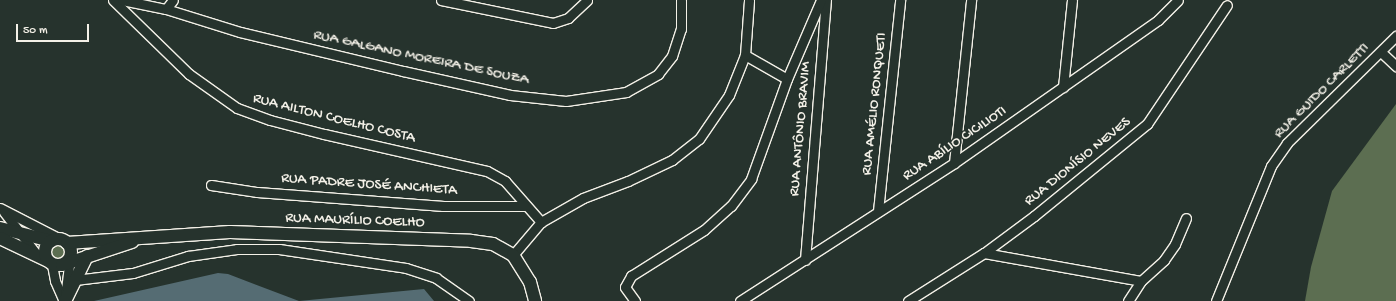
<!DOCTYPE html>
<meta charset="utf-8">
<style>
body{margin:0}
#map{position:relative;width:1396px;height:301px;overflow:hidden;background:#26332d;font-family:"Gochi Hand",sans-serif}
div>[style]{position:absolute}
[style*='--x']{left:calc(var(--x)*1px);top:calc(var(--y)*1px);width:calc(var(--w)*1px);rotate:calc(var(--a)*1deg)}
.green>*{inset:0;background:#5c6e51}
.round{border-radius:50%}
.water>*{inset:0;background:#556c73}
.roads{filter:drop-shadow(1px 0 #f4f1e8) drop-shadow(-1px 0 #f4f1e8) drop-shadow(0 1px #f4f1e8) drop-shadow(0 -1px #f4f1e8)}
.minor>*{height:9px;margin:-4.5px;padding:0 4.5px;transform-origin:4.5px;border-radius:4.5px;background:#26332d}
.major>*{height:12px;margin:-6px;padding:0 6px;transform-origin:6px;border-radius:6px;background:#26332d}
.major>.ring{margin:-6px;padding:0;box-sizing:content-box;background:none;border:12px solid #26332d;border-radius:50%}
span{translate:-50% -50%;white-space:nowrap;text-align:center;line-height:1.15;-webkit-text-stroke:3px #26332d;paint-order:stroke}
.street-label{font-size:15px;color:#f4f1e8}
.scale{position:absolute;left:16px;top:24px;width:73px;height:18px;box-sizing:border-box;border:2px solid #f4f1e8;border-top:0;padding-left:5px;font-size:12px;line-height:14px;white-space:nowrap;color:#f4f1e8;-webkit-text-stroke:3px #26332d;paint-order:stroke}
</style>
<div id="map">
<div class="green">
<i style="clip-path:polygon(1396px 104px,1396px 301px,1305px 301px,1311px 267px,1332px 191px)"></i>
<i class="round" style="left:48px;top:242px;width:20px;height:20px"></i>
</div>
<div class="water">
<i style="clip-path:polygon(218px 273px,228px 274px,299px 301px,424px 289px,434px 301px,94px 301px)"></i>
</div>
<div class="roads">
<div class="minor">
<i style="--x:113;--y:0;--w:106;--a:44.2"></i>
<i style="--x:189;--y:74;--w:59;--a:35.3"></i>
<i style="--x:237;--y:108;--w:35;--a:20"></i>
<i style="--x:270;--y:120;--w:56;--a:14.5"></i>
<i style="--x:324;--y:134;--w:167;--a:12.8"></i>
<i style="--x:487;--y:171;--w:21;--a:29"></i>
<i style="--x:505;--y:181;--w:55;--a:48.7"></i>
<i style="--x:122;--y:0;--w:45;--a:11.6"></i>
<i style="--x:166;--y:9;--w:77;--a:17.3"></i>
<i style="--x:240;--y:32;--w:168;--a:13.5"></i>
<i style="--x:403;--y:71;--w:110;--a:12.6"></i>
<i style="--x:510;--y:95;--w:56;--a:6.1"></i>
<i style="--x:566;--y:101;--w:61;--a:-8.5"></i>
<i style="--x:626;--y:92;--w:37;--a:-29"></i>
<i style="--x:658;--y:74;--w:23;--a:-52"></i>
<i style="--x:672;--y:56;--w:28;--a:-72"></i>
<i style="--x:681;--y:29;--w:29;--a:-90"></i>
<i style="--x:441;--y:0;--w:114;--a:11.6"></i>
<i style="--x:553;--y:23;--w:16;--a:-18"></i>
<i style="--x:568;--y:18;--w:26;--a:-43"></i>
<i style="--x:166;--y:9;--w:11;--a:-52"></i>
<i style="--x:1381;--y:52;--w:21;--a:43"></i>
<i style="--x:745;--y:55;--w:48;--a:29.7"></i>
<i style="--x:1063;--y:87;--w:87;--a:-84.1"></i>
<i style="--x:954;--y:163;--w:164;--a:-84"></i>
<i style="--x:211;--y:185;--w:47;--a:8.7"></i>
<i style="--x:257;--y:192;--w:187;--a:4.3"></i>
<i style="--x:443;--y:206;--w:83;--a:0"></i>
<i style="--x:0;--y:208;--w:70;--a:27.3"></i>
<i style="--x:878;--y:211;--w:212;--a:-84"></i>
<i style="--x:4;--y:212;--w:54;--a:52.5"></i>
<i style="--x:984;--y:253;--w:159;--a:10.1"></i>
<i style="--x:513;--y:255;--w:43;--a:-49.7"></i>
<i style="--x:541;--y:222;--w:48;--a:-29.7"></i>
<i style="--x:583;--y:198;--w:48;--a:-20.7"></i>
<i style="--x:628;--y:181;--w:49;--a:-25.5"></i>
<i style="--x:672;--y:160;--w:34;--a:-38"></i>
<i style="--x:699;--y:139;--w:53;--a:-55.7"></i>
<i style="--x:729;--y:95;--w:43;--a:-68.2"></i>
<i style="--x:745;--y:55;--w:55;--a:-85.8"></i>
<i style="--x:805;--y:260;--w:261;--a:-85.4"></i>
<i style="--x:52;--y:265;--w:16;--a:79"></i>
<i style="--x:55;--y:281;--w:22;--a:66"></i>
<i style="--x:75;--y:280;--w:58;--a:-6.9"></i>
<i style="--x:133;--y:273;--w:58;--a:-17.2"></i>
<i style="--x:188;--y:256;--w:49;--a:-8.1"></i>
<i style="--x:237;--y:249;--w:42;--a:0"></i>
<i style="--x:279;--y:249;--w:128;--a:8.5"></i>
<i style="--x:406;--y:268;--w:32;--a:18"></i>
<i style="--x:436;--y:278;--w:40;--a:34.9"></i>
<i style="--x:65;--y:298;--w:39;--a:-83"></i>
<i style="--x:635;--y:301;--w:17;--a:-126"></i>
<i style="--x:625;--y:287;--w:13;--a:-61"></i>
<i style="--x:631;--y:276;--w:86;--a:-32.2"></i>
<i style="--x:704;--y:230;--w:36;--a:-42"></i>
<i style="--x:731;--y:206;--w:34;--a:-53"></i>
<i style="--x:751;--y:179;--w:106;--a:-70.2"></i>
<i style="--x:787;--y:79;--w:86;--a:-66.7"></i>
<i style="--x:740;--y:301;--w:255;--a:-32.8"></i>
<i style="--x:954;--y:163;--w:249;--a:-35"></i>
<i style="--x:1158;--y:20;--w:28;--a:-45"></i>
<i style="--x:908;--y:301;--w:90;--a:-32.3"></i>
<i style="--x:984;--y:253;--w:62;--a:-36.5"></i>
<i style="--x:1034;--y:216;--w:146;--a:-39.2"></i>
<i style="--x:1147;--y:124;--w:143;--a:-56.1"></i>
<i style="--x:1128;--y:301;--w:24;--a:-57"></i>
<i style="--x:1141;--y:281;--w:31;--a:-42"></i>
<i style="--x:1164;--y:260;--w:19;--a:-55"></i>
<i style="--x:1175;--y:244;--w:28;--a:-67"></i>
<i style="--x:1216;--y:301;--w:146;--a:-67.8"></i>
<i style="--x:1271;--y:166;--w:28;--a:-55"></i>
<i style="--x:1287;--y:143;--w:153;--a:-44.5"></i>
</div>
<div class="major">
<i style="--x:0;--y:228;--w:53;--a:14.3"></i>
<i style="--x:0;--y:238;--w:53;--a:25.6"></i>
<i class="ring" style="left:45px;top:239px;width:14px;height:14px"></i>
<i style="--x:67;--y:243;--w:163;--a:-3.9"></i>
<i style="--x:230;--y:232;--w:241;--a:2.1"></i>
<i style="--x:471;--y:241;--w:22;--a:8"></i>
<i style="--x:493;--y:244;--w:23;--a:29"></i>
<i style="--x:513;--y:255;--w:32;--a:58"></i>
<i style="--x:530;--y:282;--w:20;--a:75"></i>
<i style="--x:62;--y:265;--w:74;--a:-18.2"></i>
<i style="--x:65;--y:301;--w:50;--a:-63.9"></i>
</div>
</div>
<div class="street-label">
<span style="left:421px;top:58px;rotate:12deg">RUA GALGANO MOREIRA DE SOUZA</span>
<span style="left:1322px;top:91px;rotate:-45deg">RUA GUIDO CARLETTI</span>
<span style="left:875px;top:104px;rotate:-84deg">RUA AMÉLIO RONQUETI</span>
<span style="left:334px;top:119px;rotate:14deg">RUA AILTON COELHO COSTA</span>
<span style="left:801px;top:129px;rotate:-85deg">RUA ANTÔNIO BRAVIM</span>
<span style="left:955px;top:144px;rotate:-34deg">RUA ABÍLIO CICILIOTI</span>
<span style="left:1078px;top:162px;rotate:-39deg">RUA DIONÍSIO NEVES</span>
<span style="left:369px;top:185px;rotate:4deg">RUA PADRE JOSÉ ANCHIETA</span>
<span style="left:355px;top:221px;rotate:2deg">RUA MAURÍLIO COELHO</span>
</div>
<div class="scale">50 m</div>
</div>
